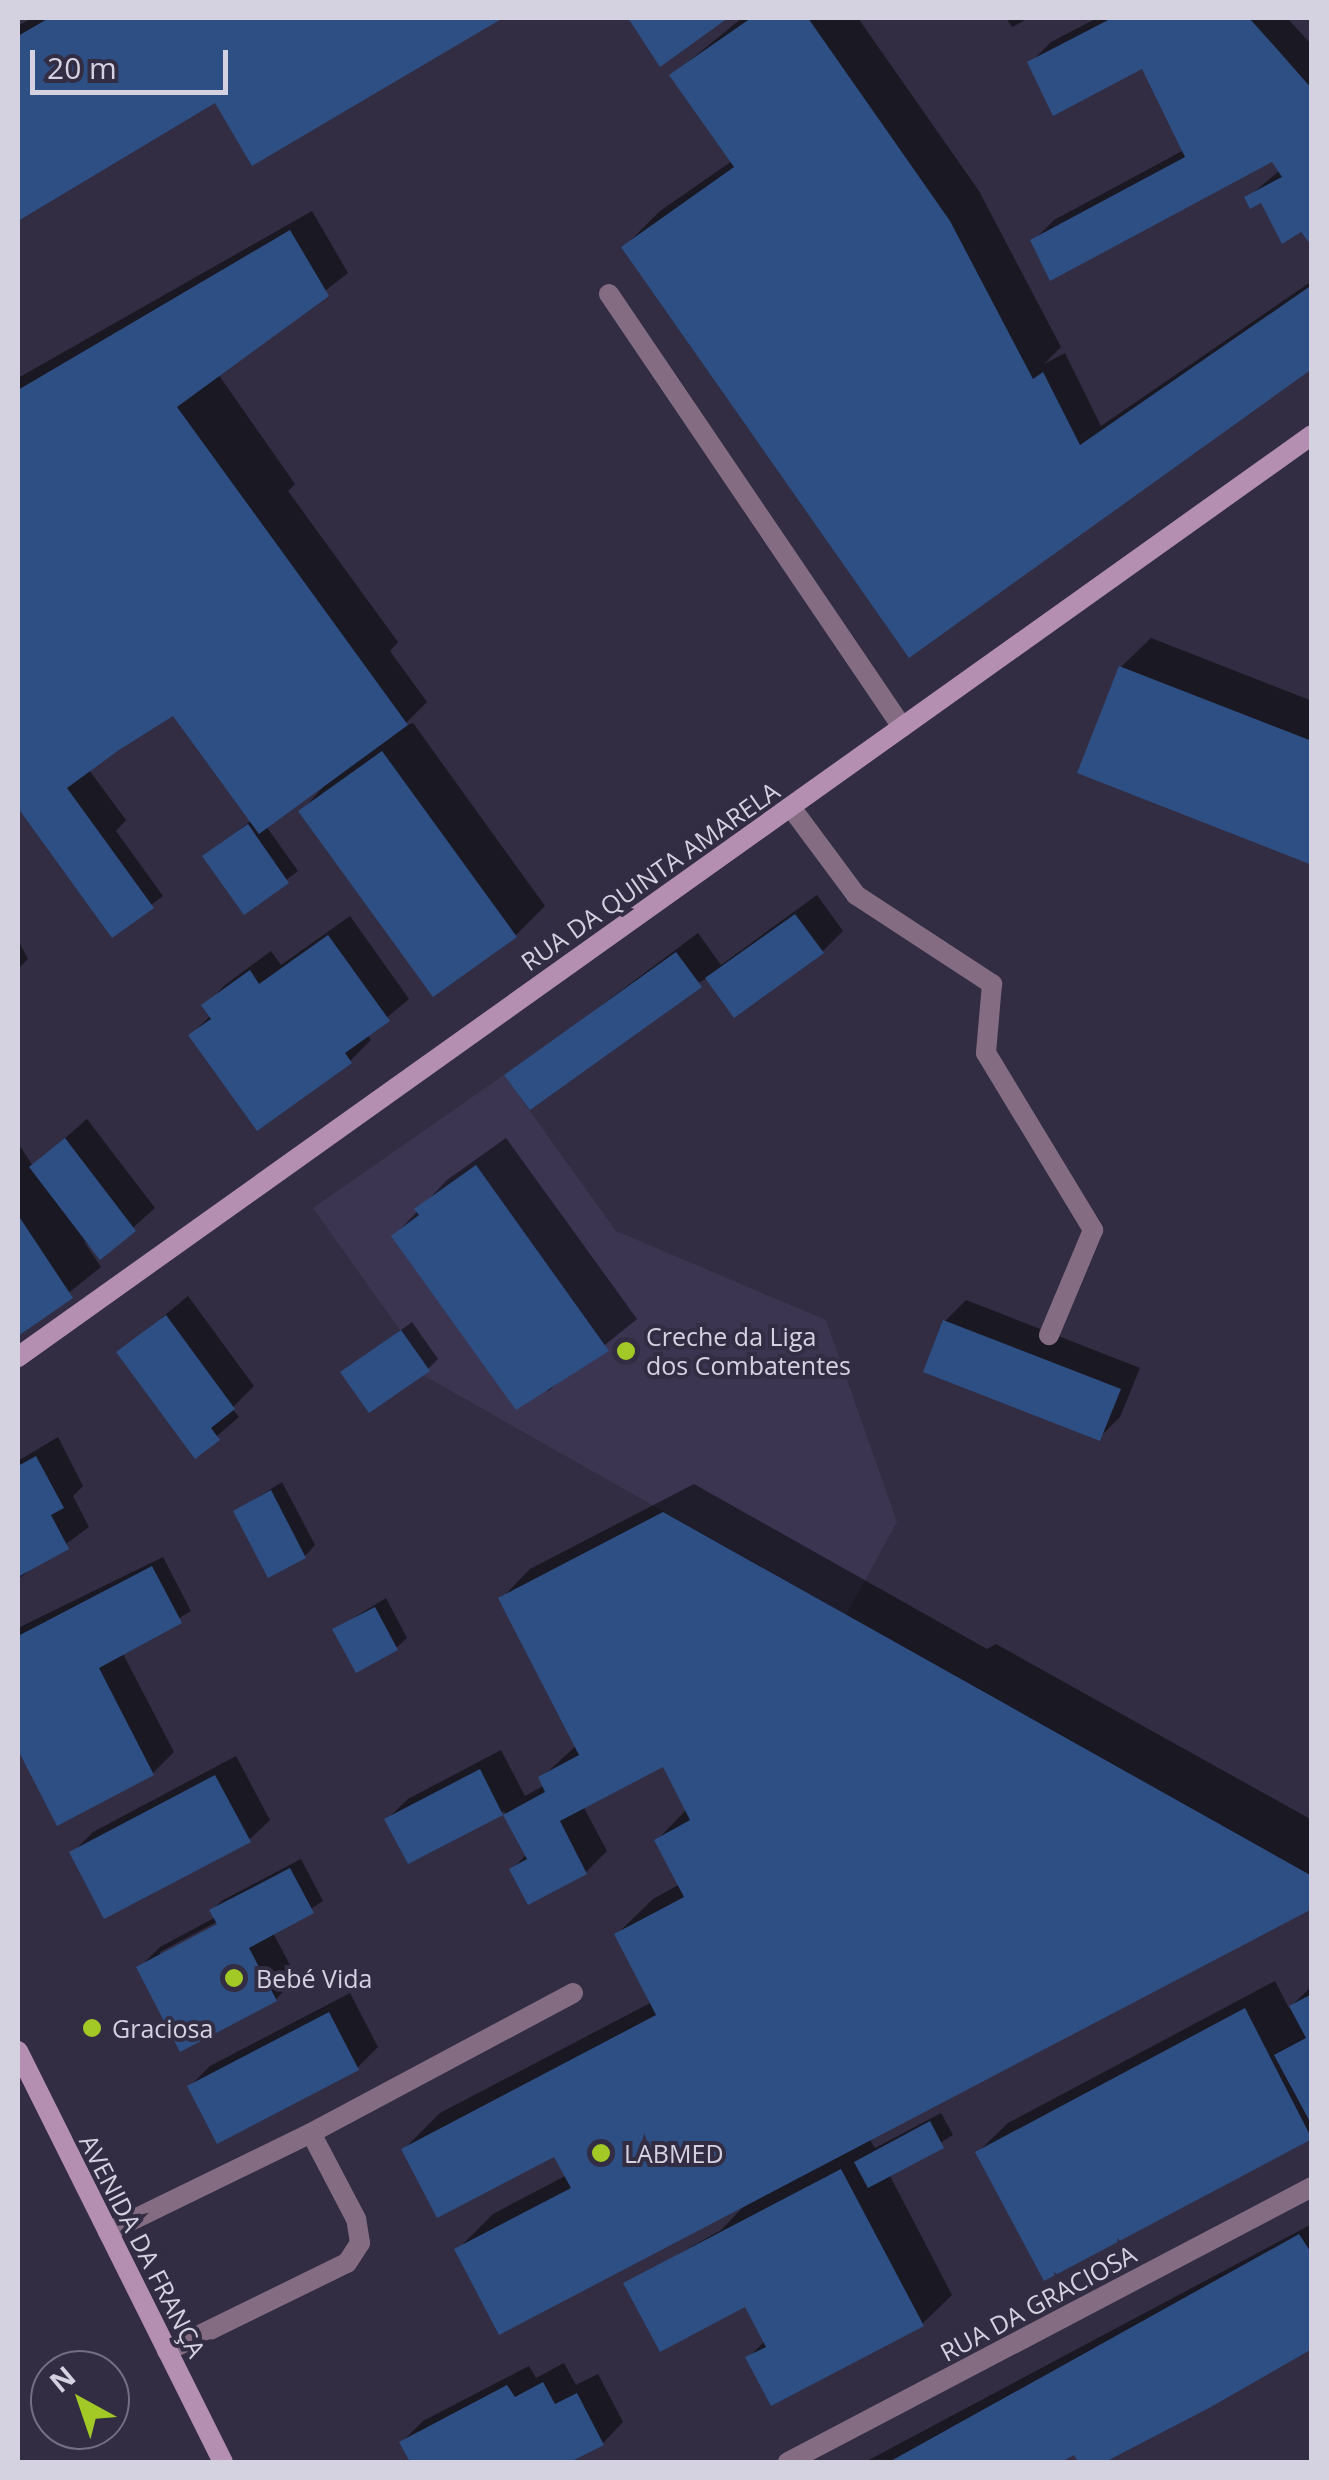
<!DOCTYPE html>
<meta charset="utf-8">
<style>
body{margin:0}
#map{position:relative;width:1329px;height:2480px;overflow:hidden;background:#322d43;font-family:"Open Sans",sans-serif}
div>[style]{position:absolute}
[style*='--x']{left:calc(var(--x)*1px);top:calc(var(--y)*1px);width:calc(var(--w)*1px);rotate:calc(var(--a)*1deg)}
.built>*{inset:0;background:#3b3552}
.shadow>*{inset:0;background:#0007}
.building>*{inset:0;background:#2e4f84}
.lane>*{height:20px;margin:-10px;padding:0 10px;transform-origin:10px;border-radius:10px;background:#846d83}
.street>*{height:20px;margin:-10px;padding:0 10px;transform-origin:10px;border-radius:10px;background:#846d83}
.secondary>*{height:20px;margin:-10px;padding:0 10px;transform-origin:10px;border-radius:10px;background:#b48fb1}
.dots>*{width:28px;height:28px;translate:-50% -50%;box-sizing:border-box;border:5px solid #322d43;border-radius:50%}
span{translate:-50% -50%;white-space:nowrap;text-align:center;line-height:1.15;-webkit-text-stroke:8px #322d43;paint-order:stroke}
.street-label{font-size:25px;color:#d4d1e0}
.poi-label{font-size:25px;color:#d4d1e0}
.left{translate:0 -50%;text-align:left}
.frame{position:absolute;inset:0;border:20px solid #d4d1e0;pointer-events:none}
.north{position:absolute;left:30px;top:2350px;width:100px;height:100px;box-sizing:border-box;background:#322d43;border:2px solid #736f82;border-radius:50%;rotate:320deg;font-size:28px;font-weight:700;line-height:40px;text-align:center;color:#d4d1e0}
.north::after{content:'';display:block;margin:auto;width:35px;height:45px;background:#a3c926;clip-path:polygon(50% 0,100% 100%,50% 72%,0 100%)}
.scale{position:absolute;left:30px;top:50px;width:198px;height:45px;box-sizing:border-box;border:5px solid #d4d1e0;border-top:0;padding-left:12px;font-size:30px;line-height:35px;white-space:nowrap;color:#d4d1e0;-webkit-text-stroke:8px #322d43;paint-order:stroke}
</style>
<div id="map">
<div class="built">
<i style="clip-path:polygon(504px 1075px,616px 1231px,826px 1320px,897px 1522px,846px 1615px,423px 1375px,429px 1371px,313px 1208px)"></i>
</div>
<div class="shadow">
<i style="clip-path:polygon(32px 18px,497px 18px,252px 162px,216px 100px,18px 218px,18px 26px)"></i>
<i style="clip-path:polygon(742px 18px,858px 18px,979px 191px,1061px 347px,1044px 364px,1065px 353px,1101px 426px,1312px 281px,1312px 366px,910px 654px,624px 247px,660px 211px,732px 161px,672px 75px)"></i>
<i style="clip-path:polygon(1006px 18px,1029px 18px,1012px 27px)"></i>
<i style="clip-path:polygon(1097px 18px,1287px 18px,1312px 45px,1312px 242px,1262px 200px,1247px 198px,1280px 170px,1273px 159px,1033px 241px,1054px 220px,1184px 150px,1143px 66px,1030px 63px,1051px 42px)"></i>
<i style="clip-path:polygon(312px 211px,348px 273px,218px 374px,295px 484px,288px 491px,398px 642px,390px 651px,427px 702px,402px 727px,413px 723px,545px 906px,516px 935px,302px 811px,329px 780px,266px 826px,298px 871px,245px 911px,206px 856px,252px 820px,174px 713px,89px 770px,126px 820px,116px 831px,163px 896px,112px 934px,18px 804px,18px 378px)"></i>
<i style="clip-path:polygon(1151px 638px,1312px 701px,1312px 862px,1121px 667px)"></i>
<i style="clip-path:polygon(817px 895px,843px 931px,823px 951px,708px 978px,508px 1075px,698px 933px,721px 965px)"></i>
<i style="clip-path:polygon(350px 916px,409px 999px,367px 1034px,371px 1040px,350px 1061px,258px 1127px,191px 1035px,211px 1015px,205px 1005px,225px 985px,271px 951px,281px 965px)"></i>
<i style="clip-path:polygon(18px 940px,28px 959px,18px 969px)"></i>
<i style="clip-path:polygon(87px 1119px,155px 1208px,101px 1256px,83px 1240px,101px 1267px,18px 1333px,18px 1143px,33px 1166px)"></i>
<i style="clip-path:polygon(506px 1138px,637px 1319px,548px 1391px,394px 1236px,447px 1180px)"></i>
<i style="clip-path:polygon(188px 1296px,254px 1386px,232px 1408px,239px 1417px,195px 1455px,119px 1353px)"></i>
<i style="clip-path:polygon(966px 1300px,1140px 1368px,1120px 1417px,1099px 1438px,945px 1321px)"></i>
<i style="clip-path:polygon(412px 1322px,438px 1359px,428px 1369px,343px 1373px)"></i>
<i style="clip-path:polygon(58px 1437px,83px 1486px,73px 1496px,89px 1527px,18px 1579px,18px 1461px)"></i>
<i style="clip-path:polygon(282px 1482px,315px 1545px,305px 1556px,236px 1511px)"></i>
<i style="clip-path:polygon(694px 1484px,987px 1649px,996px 1644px,1312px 1820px,1312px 1906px,869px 2138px,875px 2148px,941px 2113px,953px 2135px,889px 2174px,952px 2295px,922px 2324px,748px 2358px,765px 2341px,746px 2304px,627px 2283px,721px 2230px,748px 2202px,457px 2250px,493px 2214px,567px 2175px,555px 2153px,404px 2149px,440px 2113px,652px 2002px,617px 1934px,653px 1899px,680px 1884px,657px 1840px,687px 1809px,664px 1764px,583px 1806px,607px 1851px,586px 1872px,529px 1902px,512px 1869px,527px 1854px,504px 1811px,409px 1861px,387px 1819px,408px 1799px,501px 1750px,525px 1796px,545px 1785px,541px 1778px,577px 1745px,501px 1599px,530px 1569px)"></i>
<i style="clip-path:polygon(163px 1557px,191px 1611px,122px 1652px,174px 1752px,153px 1773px,58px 1823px,18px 1745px,18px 1628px)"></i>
<i style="clip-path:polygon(386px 1598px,407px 1638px,396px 1648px,335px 1629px)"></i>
<i style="clip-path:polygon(236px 1756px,270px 1820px,249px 1840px,72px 1853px,93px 1832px)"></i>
<i style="clip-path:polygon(evenodd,301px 1859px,323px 1901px,273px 1933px,297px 1978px,276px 1999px,139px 1968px,160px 1947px,216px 1917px,212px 1910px,223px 1900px,301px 1859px,243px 1908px,245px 1912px,160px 1958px,160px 1952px,243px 1908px)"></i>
<i style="clip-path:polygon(1275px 1981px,1289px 2008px,1312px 1986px,1312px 2136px,1045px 2278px,978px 2152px,1008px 2123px)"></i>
<i style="clip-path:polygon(350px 1993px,378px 2047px,357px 2068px,190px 2086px,210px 2066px)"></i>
<i style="clip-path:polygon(1310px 2225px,1312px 2346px,1100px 2462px,1081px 2462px,1075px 2452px,1056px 2462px,865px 2462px)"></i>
<i style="clip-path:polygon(564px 2363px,576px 2385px,598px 2374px,623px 2422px,603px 2443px,564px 2462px,413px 2462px,402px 2442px,423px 2421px,529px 2366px,536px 2378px)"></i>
</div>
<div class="building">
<i style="clip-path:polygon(49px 18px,503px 18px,252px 166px,215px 103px,18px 221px,18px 36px)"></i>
<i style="clip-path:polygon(628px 18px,728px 18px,660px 67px)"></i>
<i style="clip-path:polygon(751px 18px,808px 18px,950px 221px,1033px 379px,1043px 372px,1080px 445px,1309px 287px,1312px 369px,909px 658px,621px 247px,734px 167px,669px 75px)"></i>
<i style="clip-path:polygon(1112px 18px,1249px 18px,1277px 49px,1312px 89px,1312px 246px,1301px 232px,1282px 244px,1261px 203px,1250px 209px,1244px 197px,1282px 177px,1272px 162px,1050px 281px,1030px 240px,1185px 157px,1142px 69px,1053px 116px,1027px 62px)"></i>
<i style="clip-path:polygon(290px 230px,329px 296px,177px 407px,408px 725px,259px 834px,173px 716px,119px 750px,67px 788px,154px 908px,112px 938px,18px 808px,18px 390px)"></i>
<i style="clip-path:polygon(1119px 666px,1312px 741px,1312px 865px,1077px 773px)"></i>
<i style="clip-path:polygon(382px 751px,517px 937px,433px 997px,298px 811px)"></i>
<i style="clip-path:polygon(248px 824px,289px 883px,244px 915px,202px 856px)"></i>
<i style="clip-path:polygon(795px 914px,824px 953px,734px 1018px,705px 978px)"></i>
<i style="clip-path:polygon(328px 935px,390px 1021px,345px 1053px,352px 1063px,257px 1131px,188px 1035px,211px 1019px,201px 1005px,250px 970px,259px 984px)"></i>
<i style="clip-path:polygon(676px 952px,702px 987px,530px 1110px,504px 1075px)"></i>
<i style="clip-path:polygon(65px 1138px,136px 1231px,100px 1260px,29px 1167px)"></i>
<i style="clip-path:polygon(476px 1165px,609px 1351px,516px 1410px,391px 1236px,419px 1215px,414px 1209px)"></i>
<i style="clip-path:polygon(18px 1215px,73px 1298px,18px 1336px)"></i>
<i style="clip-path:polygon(166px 1315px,235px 1409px,211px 1428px,220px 1440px,195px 1459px,116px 1352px)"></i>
<i style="clip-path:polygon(943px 1320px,1121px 1389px,1100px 1441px,923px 1372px)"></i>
<i style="clip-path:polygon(401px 1330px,430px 1371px,369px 1413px,340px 1372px)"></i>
<i style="clip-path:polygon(36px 1456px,64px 1508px,51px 1515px,69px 1549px,18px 1577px,18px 1466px)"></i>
<i style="clip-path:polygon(271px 1490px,306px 1558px,268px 1578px,233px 1511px)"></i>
<i style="clip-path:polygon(663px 1512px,1312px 1876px,1312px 1909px,499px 2335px,454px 2249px,571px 2188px,554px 2157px,437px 2218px,401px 2149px,656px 2015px,614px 1934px,684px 1897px,654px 1840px,690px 1820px,663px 1767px,560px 1821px,587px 1874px,528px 1905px,509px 1869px,527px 1859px,503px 1815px,545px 1792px,538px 1777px,579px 1755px,498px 1598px)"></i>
<i style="clip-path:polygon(152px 1566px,182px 1623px,99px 1668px,154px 1775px,57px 1826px,18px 1750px,18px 1636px)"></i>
<i style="clip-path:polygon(375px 1607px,398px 1650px,356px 1673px,332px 1629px)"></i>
<i style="clip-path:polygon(480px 1769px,503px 1815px,408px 1864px,384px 1819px)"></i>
<i style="clip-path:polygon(215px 1775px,251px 1842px,104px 1919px,69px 1852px)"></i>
<i style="clip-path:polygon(290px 1868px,314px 1913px,249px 1948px,277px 2001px,180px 2052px,136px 1967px,217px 1924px,209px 1910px)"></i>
<i style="clip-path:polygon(1312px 1994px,1312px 2119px,1309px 2120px,1274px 2055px,1306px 2038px,1289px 2006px)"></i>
<i style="clip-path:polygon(1245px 2008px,1312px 2139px,1044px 2281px,975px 2152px)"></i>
<i style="clip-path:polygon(329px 2012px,359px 2070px,217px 2144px,187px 2086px)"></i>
<i style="clip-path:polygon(930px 2121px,944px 2148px,868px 2188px,854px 2162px)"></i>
<i style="clip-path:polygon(841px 2169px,924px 2326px,771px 2406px,745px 2357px,766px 2347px,745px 2307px,660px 2352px,623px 2283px)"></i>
<i style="clip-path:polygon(1299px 2234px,1312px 2254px,1312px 2349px,1209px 2408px,1105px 2462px,1078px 2462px,1074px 2455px,1061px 2462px,889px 2462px)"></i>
<i style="clip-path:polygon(543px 2382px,555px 2404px,577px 2393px,604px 2445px,570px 2462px,410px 2462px,399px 2442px,507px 2385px,515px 2397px)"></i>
</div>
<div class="lane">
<i style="--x:609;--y:294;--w:523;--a:55.91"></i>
<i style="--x:790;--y:806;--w:111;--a:53.4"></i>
<i style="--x:856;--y:895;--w:163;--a:33.2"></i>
<i style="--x:992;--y:984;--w:69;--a:95"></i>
<i style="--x:986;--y:1053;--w:207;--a:58.8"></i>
<i style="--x:1093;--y:1230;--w:114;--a:112.7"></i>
<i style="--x:108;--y:2232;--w:226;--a:-26"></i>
<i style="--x:167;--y:2351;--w:200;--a:-26.1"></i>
<i style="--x:347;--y:2263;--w:24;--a:-57"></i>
<i style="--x:360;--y:2243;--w:24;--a:-99"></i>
<i style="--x:356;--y:2219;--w:97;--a:-117.6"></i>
<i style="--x:311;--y:2133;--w:297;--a:-28.1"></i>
</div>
<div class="street">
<i style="--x:788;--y:2462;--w:592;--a:-27.69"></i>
</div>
<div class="secondary">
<i style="--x:18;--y:1357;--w:1589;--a:-35.47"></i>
<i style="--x:18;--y:2051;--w:459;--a:63.5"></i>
</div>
<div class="dots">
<i style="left:626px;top:1351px;background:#a3c926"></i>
<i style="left:234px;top:1978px;background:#a3c926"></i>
<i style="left:92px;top:2028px;background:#a3c926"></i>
<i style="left:601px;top:2153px;background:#a3c926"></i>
</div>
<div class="street-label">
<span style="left:650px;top:876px;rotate:-35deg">RUA DA QUINTA AMARELA</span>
<span style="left:143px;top:2246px;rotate:63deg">AVENIDA DA FRANÇA</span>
<span style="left:1038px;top:2303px;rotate:-28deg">RUA DA GRACIOSA</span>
</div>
<div class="poi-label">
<span class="left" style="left:646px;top:1351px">Creche da Liga<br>dos Combatentes</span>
<span class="left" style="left:256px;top:1978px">Bebé Vida</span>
<span class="left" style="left:112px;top:2028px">Graciosa</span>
<span class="left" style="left:624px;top:2153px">LABMED</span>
</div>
<div class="frame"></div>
<div class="north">N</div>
<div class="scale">20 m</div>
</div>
